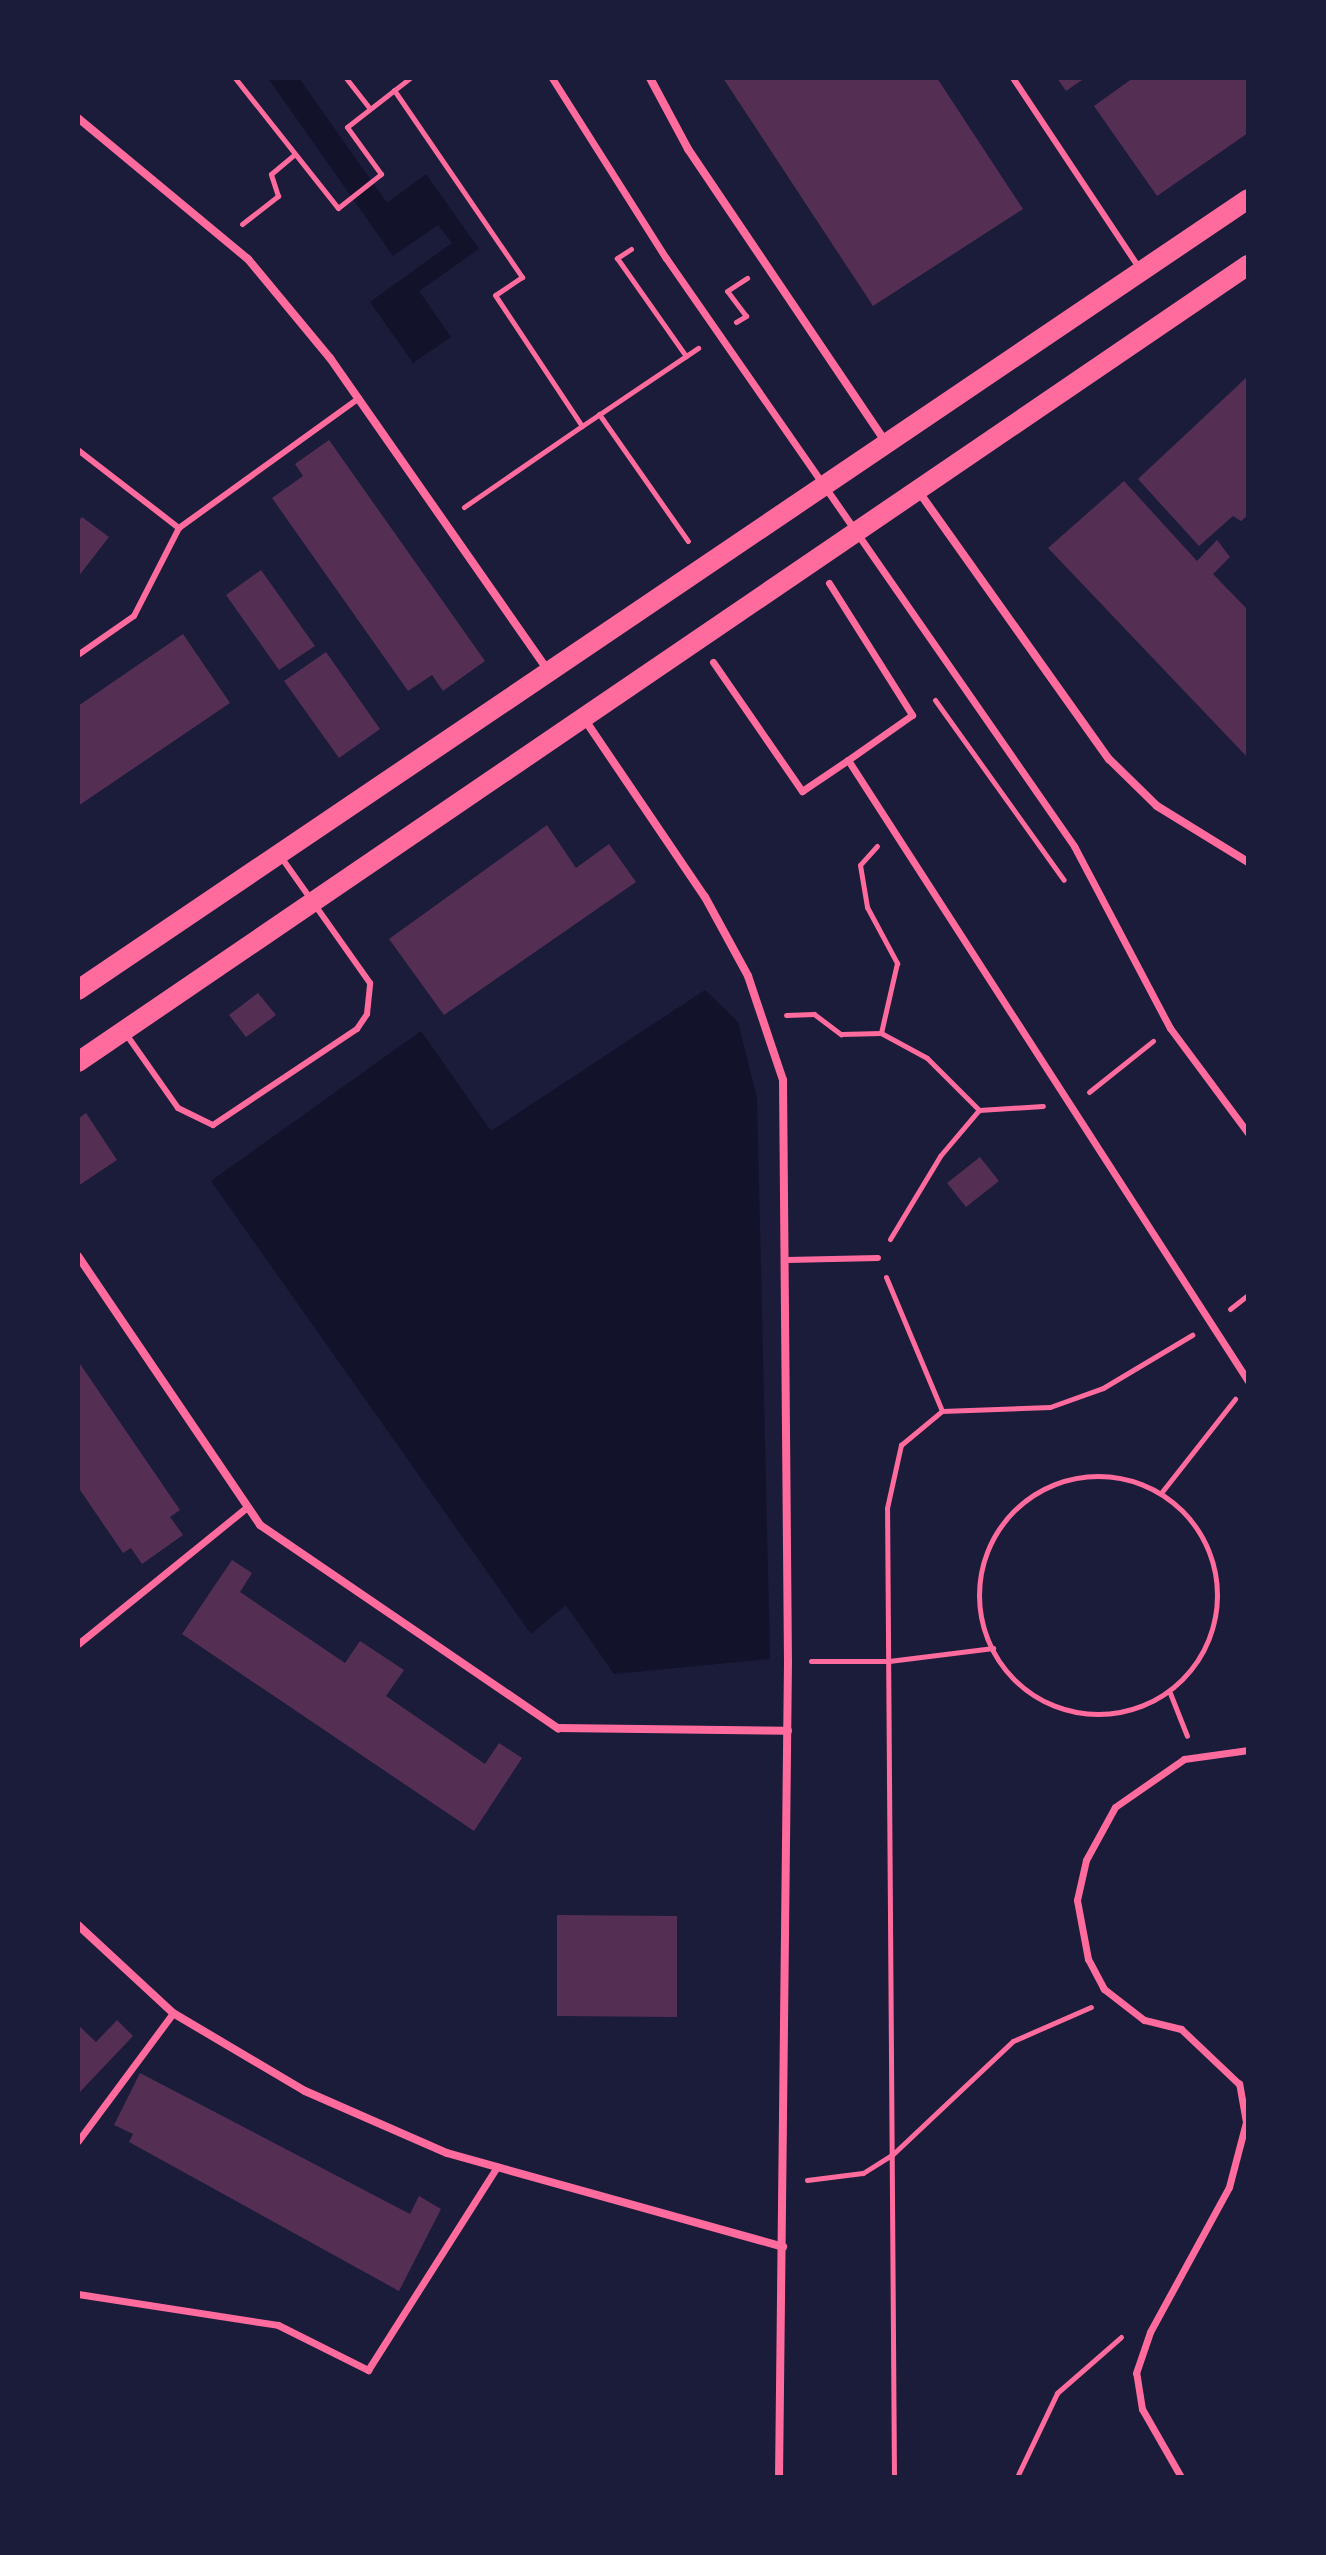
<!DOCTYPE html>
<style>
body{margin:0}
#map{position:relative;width:1326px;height:2555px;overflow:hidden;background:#1b1b3a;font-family:Cabin,sans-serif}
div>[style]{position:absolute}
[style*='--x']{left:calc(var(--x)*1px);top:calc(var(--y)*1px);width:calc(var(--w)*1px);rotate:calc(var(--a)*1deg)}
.water>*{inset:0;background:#12122b}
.building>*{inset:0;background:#542f53}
.path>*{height:5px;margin:-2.5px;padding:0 2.5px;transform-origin:2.5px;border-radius:2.5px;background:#ff6b9d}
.path>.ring{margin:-2.5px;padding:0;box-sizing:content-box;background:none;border:5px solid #ff6b9d;border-radius:50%}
.service>*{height:6px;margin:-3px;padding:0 3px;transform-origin:3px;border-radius:3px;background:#ff6b9d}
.pedestrian>*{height:7px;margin:-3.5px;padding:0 3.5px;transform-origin:3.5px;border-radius:3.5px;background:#ff6b9d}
.minor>*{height:8px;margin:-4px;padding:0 4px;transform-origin:4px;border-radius:4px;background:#ff6b9d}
.primary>*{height:20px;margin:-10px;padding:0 10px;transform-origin:10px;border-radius:10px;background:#ff6b9d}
span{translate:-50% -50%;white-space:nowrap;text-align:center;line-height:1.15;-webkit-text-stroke:8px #1b1b3a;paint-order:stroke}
.frame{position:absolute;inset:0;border:80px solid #1b1b3a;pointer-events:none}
</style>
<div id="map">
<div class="water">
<i style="clip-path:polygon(268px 78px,299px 78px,387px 203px,426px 174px,479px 249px,419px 291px,451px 337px,413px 363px,370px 302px,452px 243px,438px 225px,393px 256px)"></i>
<i style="clip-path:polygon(705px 990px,738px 1022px,757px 1098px,770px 1659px,614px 1674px,566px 1605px,531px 1634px,211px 1181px,421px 1031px,491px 1131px)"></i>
</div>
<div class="building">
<i style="clip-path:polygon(723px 78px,937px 78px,1023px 209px,873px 306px)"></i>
<i style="clip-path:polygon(1057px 78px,1085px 78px,1066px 91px)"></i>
<i style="clip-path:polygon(1133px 78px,1248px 78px,1248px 133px,1157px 196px,1094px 106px)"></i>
<i style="clip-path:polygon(1248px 376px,1248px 515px,1241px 521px,1233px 516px,1199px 546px,1138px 479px)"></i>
<i style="clip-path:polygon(329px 440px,485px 661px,443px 691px,432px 675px,408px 691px,272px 498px,303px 476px,295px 464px)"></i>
<i style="clip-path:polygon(1124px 481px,1197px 561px,1217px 540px,1230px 557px,1213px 574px,1248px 610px,1248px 758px,1048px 548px)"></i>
<i style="clip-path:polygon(82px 517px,109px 537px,78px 577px,78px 522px)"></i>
<i style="clip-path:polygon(261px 570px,315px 646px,279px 670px,226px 595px)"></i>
<i style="clip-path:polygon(183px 634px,230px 703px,78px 806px,78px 706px)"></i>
<i style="clip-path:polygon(326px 652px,380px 729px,339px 758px,284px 681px)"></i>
<i style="clip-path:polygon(547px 825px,576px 868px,609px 844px,636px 882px,444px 1015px,389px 939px)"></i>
<i style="clip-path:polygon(258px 993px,276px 1015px,246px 1037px,229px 1015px)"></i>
<i style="clip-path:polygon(86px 1113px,117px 1160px,78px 1186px,78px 1119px)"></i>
<i style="clip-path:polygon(980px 1157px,999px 1181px,966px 1207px,947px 1183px)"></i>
<i style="clip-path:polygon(78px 1361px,180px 1510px,170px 1517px,183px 1535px,142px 1564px,131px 1548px,123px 1553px,78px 1487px)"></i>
<i style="clip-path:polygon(232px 1560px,252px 1573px,240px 1592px,345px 1663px,360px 1641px,404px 1670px,386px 1696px,485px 1764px,499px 1743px,522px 1758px,474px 1831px,182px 1634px)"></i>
<i style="clip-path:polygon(557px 1915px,677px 1916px,677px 2017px,557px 2016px)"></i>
<i style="clip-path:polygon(117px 2020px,133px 2036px,78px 2094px,78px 2025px,96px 2042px)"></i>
<i style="clip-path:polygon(140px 2073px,410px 2214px,419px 2196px,441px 2209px,399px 2291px,129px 2142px,133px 2134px,114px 2125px)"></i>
</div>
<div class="path">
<i style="--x:235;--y:78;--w:166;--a:51.6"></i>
<i style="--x:338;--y:208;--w:55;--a:-38.3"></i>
<i style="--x:381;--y:174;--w:58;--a:-125.9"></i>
<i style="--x:347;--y:127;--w:80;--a:-37.9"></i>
<i style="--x:346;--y:78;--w:39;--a:52"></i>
<i style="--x:394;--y:90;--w:227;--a:55.6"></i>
<i style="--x:522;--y:277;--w:32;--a:146"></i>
<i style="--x:495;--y:295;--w:157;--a:56.4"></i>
<i style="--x:582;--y:426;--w:140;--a:-33.9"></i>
<i style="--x:242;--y:224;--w:46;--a:-37.9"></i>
<i style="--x:278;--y:196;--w:23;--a:-108"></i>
<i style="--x:271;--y:174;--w:31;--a:-40"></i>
<i style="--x:631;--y:249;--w:17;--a:147"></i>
<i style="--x:617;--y:258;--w:120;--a:54.9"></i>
<i style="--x:736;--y:322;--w:12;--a:-31"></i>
<i style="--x:746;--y:316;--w:31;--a:-127"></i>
<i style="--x:727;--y:291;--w:24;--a:-33"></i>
<i style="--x:599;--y:414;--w:155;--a:55"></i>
<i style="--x:464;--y:507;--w:143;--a:-34.5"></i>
<i style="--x:935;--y:700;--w:221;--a:54.4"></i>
<i style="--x:877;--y:846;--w:25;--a:132"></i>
<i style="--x:860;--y:865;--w:43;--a:80.5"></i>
<i style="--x:867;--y:907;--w:64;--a:61.8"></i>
<i style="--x:897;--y:963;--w:72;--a:102.9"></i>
<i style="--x:786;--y:1015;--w:28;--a:-2"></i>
<i style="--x:814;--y:1014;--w:34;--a:37"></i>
<i style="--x:841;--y:1034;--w:40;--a:-1.4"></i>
<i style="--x:881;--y:1033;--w:52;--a:28.5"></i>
<i style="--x:927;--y:1058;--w:74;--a:45"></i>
<i style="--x:1089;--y:1092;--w:82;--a:-38.6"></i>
<i style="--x:890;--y:1239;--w:97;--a:-58.9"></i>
<i style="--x:940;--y:1156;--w:60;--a:-49.7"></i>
<i style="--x:979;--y:1110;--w:64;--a:-3.6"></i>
<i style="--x:886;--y:1277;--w:145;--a:67.3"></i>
<i style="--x:1230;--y:1309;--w:23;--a:-38"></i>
<i class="ring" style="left:979px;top:1476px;width:233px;height:233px"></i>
<i style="--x:1161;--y:1493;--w:120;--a:-51.8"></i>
<i style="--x:811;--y:1661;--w:78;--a:0"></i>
<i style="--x:889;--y:1661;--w:105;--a:-7.1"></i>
<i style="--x:1170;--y:1693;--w:46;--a:68.4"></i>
<i style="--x:807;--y:2180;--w:56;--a:-7.1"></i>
<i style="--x:863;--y:2173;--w:34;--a:-32"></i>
<i style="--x:892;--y:2155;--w:166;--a:-43.3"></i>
<i style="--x:1013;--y:2041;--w:85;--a:-23.6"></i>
<i style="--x:894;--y:2477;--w:969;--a:-90.41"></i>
<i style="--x:887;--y:1508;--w:65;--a:-77.5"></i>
<i style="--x:901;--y:1445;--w:53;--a:-39.7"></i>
<i style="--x:942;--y:1411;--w:108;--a:-2.1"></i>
<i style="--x:1050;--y:1407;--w:56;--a:-19.7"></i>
<i style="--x:1103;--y:1388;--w:104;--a:-30.8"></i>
<i style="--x:1017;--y:2477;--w:93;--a:-64.5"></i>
<i style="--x:1057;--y:2393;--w:85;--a:-41.2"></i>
</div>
<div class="service">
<i style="--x:1013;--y:78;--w:228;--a:56.4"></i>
<i style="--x:78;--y:450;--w:128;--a:37.7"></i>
<i style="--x:179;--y:528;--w:222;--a:-35.8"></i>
<i style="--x:78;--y:655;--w:68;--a:-34.9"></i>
<i style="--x:134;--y:616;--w:99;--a:-62.9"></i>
<i style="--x:126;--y:1034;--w:90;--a:54.9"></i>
<i style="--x:178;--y:1108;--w:39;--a:26"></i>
<i style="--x:213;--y:1125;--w:173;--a:-33.7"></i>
<i style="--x:357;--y:1029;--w:18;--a:-56"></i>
<i style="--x:367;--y:1014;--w:31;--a:-84"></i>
<i style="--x:370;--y:983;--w:154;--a:-125.2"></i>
<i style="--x:787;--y:1260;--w:91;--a:-1.3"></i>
</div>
<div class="pedestrian">
<i style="--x:552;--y:78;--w:213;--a:57.7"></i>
<i style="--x:666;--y:258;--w:716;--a:55.24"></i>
<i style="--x:1074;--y:846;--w:206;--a:62.2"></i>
<i style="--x:1170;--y:1028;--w:131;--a:53.4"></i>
<i style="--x:829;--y:583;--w:156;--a:57.8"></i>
<i style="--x:912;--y:715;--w:78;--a:144.9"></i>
<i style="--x:848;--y:760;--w:739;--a:57.21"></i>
<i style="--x:713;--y:662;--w:157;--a:55.4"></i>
<i style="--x:802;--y:791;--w:55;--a:-34"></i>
<i style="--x:78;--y:1644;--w:218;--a:-39"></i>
<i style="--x:78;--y:2141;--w:159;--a:-53.4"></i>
<i style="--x:78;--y:2294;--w:202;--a:8.8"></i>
<i style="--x:278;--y:2325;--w:101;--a:26.6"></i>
<i style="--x:368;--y:2370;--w:241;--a:-57.6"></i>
<i style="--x:1181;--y:2477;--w:78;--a:-119.8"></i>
<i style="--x:1142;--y:2409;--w:36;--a:-99"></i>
<i style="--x:1136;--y:2373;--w:43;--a:-71.1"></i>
<i style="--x:1150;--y:2332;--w:165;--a:-61.4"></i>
<i style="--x:1229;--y:2187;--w:67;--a:-75.3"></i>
<i style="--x:1246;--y:2122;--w:39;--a:-100"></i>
<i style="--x:1239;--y:2084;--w:80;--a:-136.5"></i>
<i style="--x:1181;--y:2029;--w:38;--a:-166"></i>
<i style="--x:1144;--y:2020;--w:51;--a:-142.2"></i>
<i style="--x:1104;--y:1989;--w:34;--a:-118"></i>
<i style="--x:1088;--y:1959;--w:60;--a:-100.6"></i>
<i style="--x:1077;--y:1900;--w:41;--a:-77.3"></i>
<i style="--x:1086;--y:1860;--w:60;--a:-61.3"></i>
<i style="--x:1115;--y:1807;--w:84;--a:-34.8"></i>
<i style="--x:1184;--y:1759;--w:65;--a:-8"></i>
</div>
<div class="minor">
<i style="--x:650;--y:78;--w:81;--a:61.8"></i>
<i style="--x:688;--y:149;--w:354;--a:56"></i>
<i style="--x:78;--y:118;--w:221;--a:39.7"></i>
<i style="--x:248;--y:259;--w:129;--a:50.4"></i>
<i style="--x:330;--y:358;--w:381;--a:55.1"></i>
<i style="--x:919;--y:492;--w:328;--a:54.6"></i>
<i style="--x:1109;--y:759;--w:67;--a:44.4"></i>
<i style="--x:1157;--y:806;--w:107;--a:31.6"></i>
<i style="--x:585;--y:720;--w:214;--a:55.9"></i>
<i style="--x:705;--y:897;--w:90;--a:61.4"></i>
<i style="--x:748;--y:976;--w:110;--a:71.4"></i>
<i style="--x:783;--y:1080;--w:581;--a:89.51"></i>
<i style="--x:788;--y:1661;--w:816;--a:90.63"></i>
<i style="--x:78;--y:1256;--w:325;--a:55.9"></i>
<i style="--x:260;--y:1525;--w:361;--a:34.3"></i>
<i style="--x:558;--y:1728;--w:230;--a:0.7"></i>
<i style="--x:78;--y:1925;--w:129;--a:42.8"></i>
<i style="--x:173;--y:2013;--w:153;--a:30.6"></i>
<i style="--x:305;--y:2091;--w:155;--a:23.6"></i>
<i style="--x:447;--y:2153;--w:349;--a:15.6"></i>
</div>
<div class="primary">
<i style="--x:78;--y:990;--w:1412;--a:-34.06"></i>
<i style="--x:78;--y:1062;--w:1416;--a:-34.26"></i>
</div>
<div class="frame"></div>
</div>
